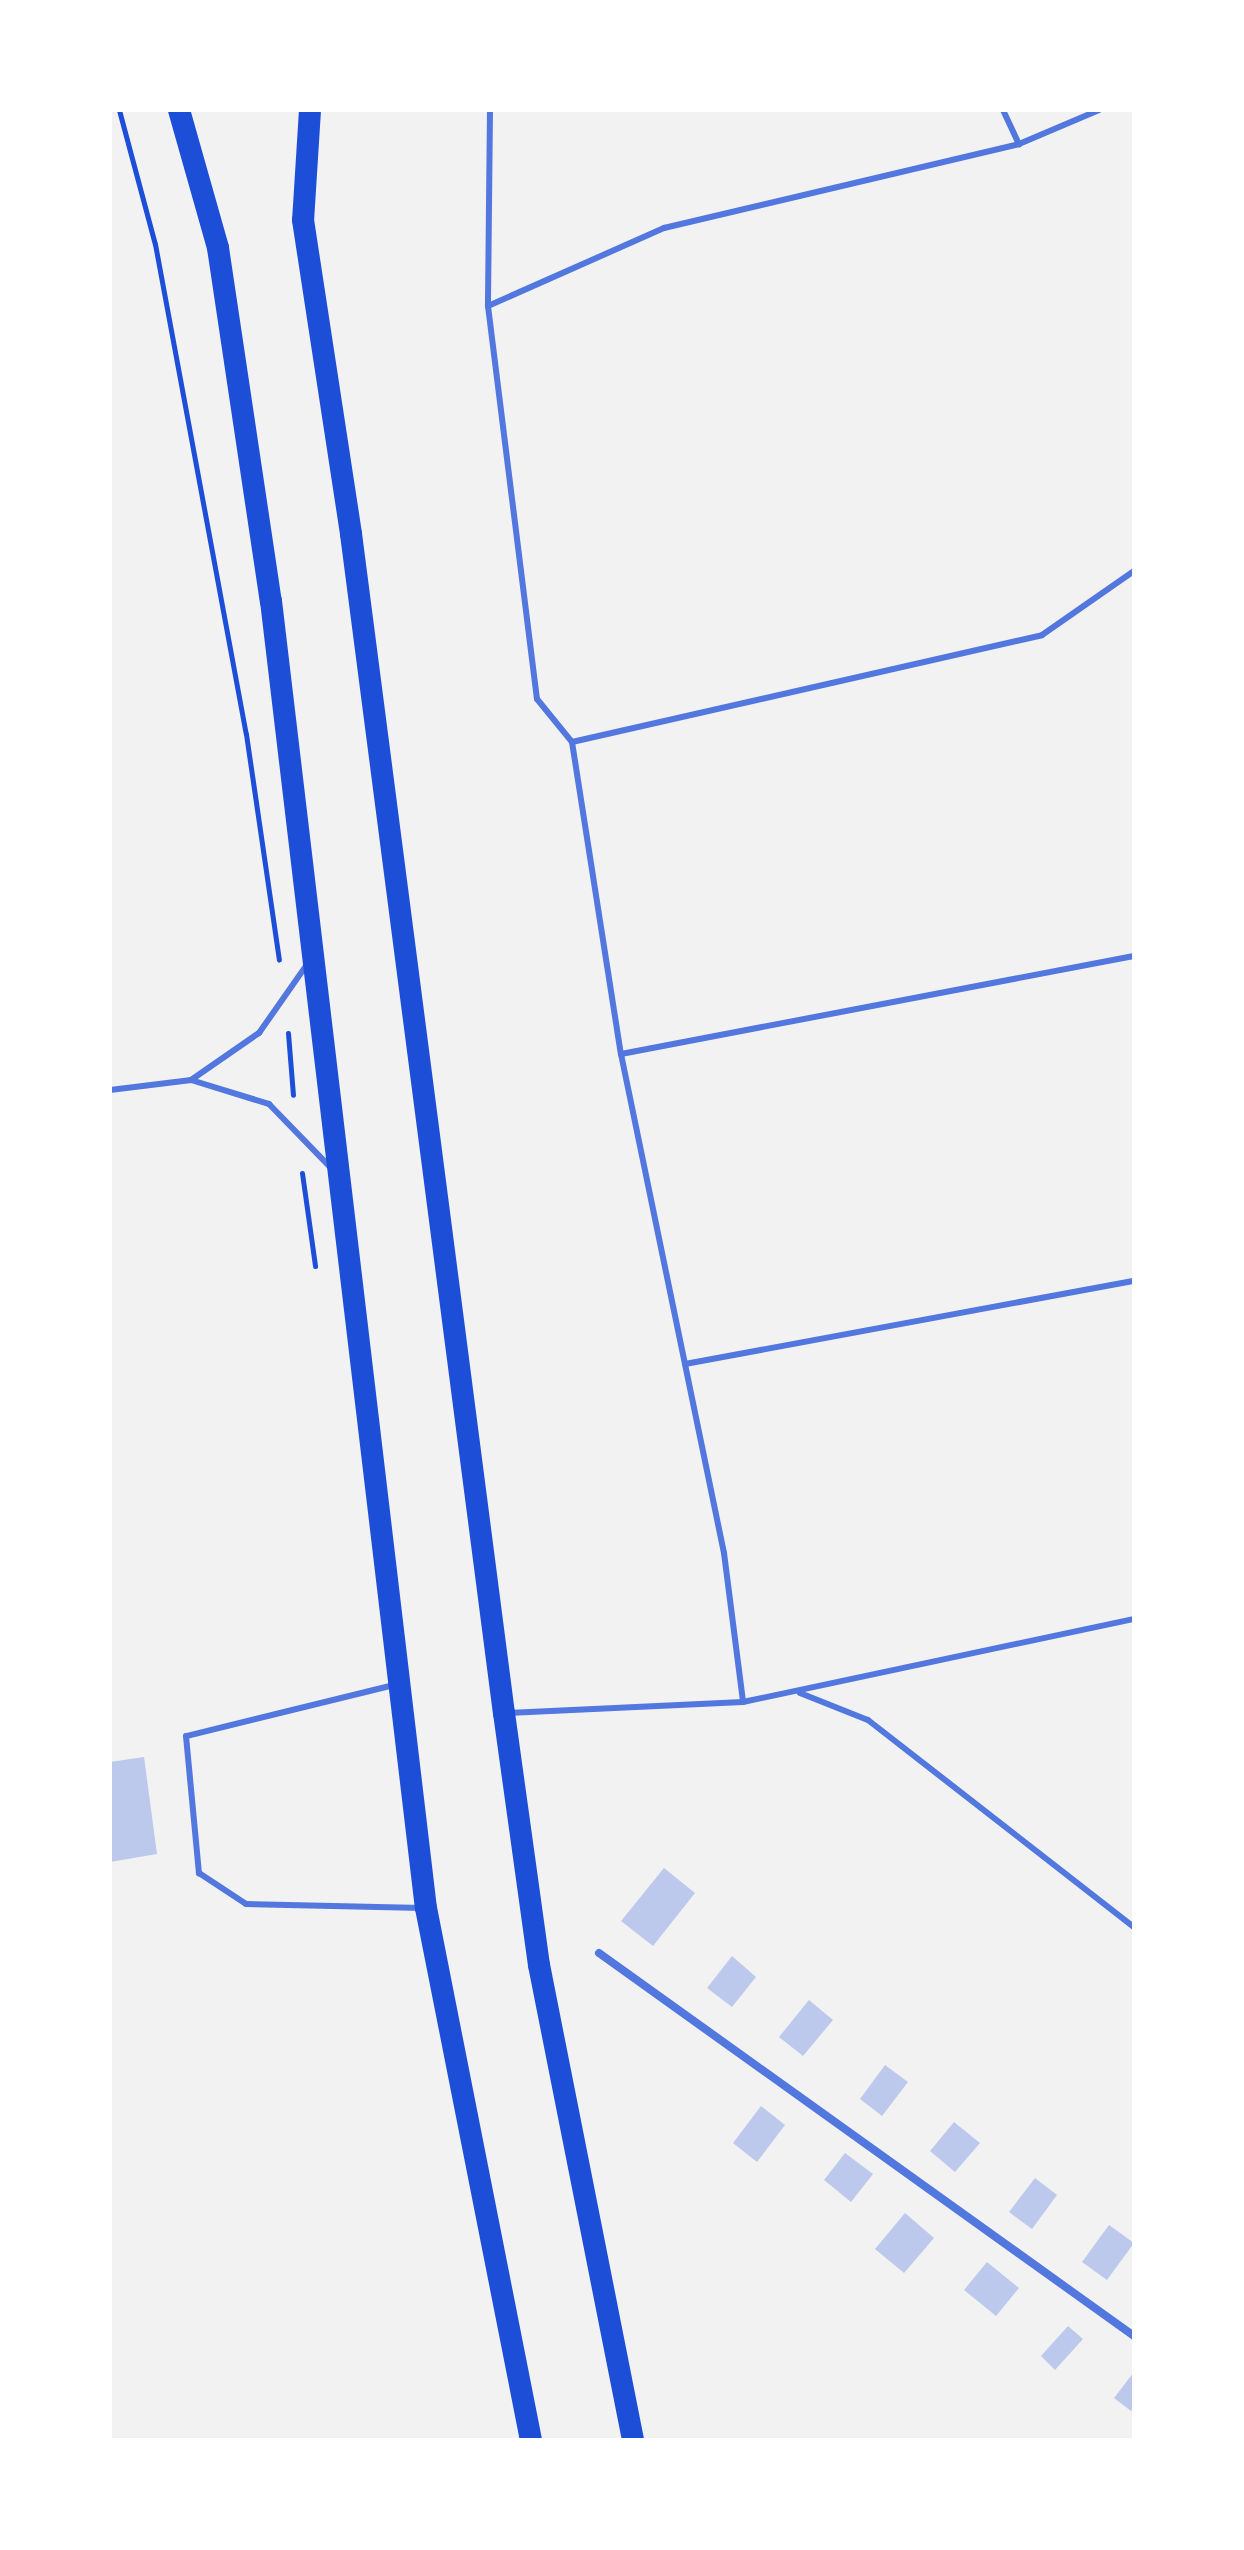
<!DOCTYPE html>
<style>
body{margin:0}
#map{position:relative;width:1244px;height:2550px;overflow:hidden;background:#f2f2f2;font-family:"PT Sans Narrow",sans-serif}
div>[style]{position:absolute}
[style*='--x']{left:calc(var(--x)*1px);top:calc(var(--y)*1px);width:calc(var(--w)*1px);rotate:calc(var(--a)*1deg)}
.building>*{inset:0;background:#bdc9ec}
.path>*{height:5px;margin:-2.5px;padding:0 2.5px;transform-origin:2.5px;border-radius:2.5px;background:#1d4ed8}
.service>*{height:6px;margin:-3px;padding:0 3px;transform-origin:3px;border-radius:3px;background:#5277de}
.minor>*{height:8px;margin:-4px;padding:0 4px;transform-origin:4px;border-radius:4px;background:#5277de}
.trunk>*{height:22px;margin:-11px;padding:0 11px;transform-origin:11px;border-radius:11px;background:#1d4ed8}
span{translate:-50% -50%;white-space:nowrap;text-align:center;line-height:1.15;-webkit-text-stroke:6px #fff;paint-order:stroke}
.frame{position:absolute;inset:0;border:112px solid #fff;pointer-events:none}
</style>
<div id="map">
<div class="building">
<i style="clip-path:polygon(144px 1757px,157px 1854px,110px 1862px,110px 1762px)"></i>
<i style="clip-path:polygon(664px 1868px,695px 1893px,653px 1946px,621px 1921px)"></i>
<i style="clip-path:polygon(732px 1956px,756px 1977px,732px 2007px,707px 1988px)"></i>
<i style="clip-path:polygon(809px 2000px,833px 2020px,803px 2056px,779px 2037px)"></i>
<i style="clip-path:polygon(885px 2065px,908px 2082px,882px 2116px,860px 2099px)"></i>
<i style="clip-path:polygon(761px 2106px,785px 2125px,757px 2162px,733px 2143px)"></i>
<i style="clip-path:polygon(954px 2122px,980px 2143px,955px 2172px,930px 2151px)"></i>
<i style="clip-path:polygon(845px 2153px,873px 2174px,851px 2202px,824px 2180px)"></i>
<i style="clip-path:polygon(1035px 2178px,1057px 2195px,1032px 2229px,1009px 2212px)"></i>
<i style="clip-path:polygon(905px 2213px,934px 2238px,904px 2273px,875px 2249px)"></i>
<i style="clip-path:polygon(1109px 2225px,1134px 2243px,1107px 2280px,1082px 2262px)"></i>
<i style="clip-path:polygon(987px 2262px,1019px 2288px,996px 2316px,964px 2290px)"></i>
<i style="clip-path:polygon(1068px 2326px,1083px 2339px,1055px 2370px,1041px 2356px)"></i>
<i style="clip-path:polygon(1134px 2372px,1134px 2407px,1131px 2411px,1114px 2398px)"></i>
</div>
<div class="path">
<i style="--x:119;--y:110;--w:139;--a:75"></i>
<i style="--x:155;--y:244;--w:498;--a:79.5"></i>
<i style="--x:246;--y:734;--w:228;--a:81.7"></i>
<i style="--x:288;--y:1033;--w:62;--a:85.4"></i>
<i style="--x:302;--y:1173;--w:94;--a:82"></i>
</div>
<div class="service">
<i style="--x:490;--y:110;--w:196;--a:90.6"></i>
<i style="--x:488;--y:306;--w:396;--a:82.9"></i>
<i style="--x:537;--y:699;--w:55;--a:50.9"></i>
<i style="--x:572;--y:742;--w:316;--a:81.1"></i>
<i style="--x:621;--y:1054;--w:510;--a:78.34"></i>
<i style="--x:724;--y:1553;--w:150;--a:82.7"></i>
<i style="--x:1003;--y:110;--w:38;--a:65"></i>
<i style="--x:488;--y:306;--w:193;--a:-23.9"></i>
<i style="--x:664;--y:228;--w:365;--a:-13.3"></i>
<i style="--x:1019;--y:144;--w:87;--a:-23"></i>
<i style="--x:572;--y:742;--w:482;--a:-12.8"></i>
<i style="--x:1042;--y:635;--w:112;--a:-34.8"></i>
<i style="--x:621;--y:1054;--w:522;--a:-10.82"></i>
<i style="--x:191;--y:1080;--w:83;--a:-34.7"></i>
<i style="--x:259;--y:1033;--w:85;--a:-55"></i>
<i style="--x:110;--y:1090;--w:82;--a:-7"></i>
<i style="--x:191;--y:1080;--w:82;--a:17.1"></i>
<i style="--x:269;--y:1104;--w:89;--a:45.9"></i>
<i style="--x:685;--y:1364;--w:457;--a:-10.5"></i>
<i style="--x:394;--y:1685;--w:214;--a:166.2"></i>
<i style="--x:186;--y:1736;--w:138;--a:84.6"></i>
<i style="--x:199;--y:1873;--w:56;--a:33.4"></i>
<i style="--x:246;--y:1904;--w:177;--a:1.3"></i>
<i style="--x:800;--y:1693;--w:73;--a:21.7"></i>
<i style="--x:868;--y:1720;--w:337;--a:37.9"></i>
<i style="--x:507;--y:1713;--w:236;--a:-2.7"></i>
<i style="--x:743;--y:1702;--w:400;--a:-12"></i>
</div>
<div class="minor">
<i style="--x:599;--y:1953;--w:658;--a:35.6"></i>
</div>
<div class="trunk">
<i style="--x:179;--y:110;--w:143;--a:74.2"></i>
<i style="--x:218;--y:248;--w:357;--a:81.5"></i>
<i style="--x:271;--y:601;--w:1316;--a:83.24"></i>
<i style="--x:426;--y:1908;--w:542;--a:78.84"></i>
<i style="--x:310;--y:110;--w:110;--a:93.6"></i>
<i style="--x:303;--y:220;--w:318;--a:81.3"></i>
<i style="--x:351;--y:534;--w:1189;--a:82.61"></i>
<i style="--x:504;--y:1713;--w:254;--a:82.1"></i>
<i style="--x:539;--y:1965;--w:484;--a:78.8"></i>
</div>
<div class="frame"></div>
</div>
